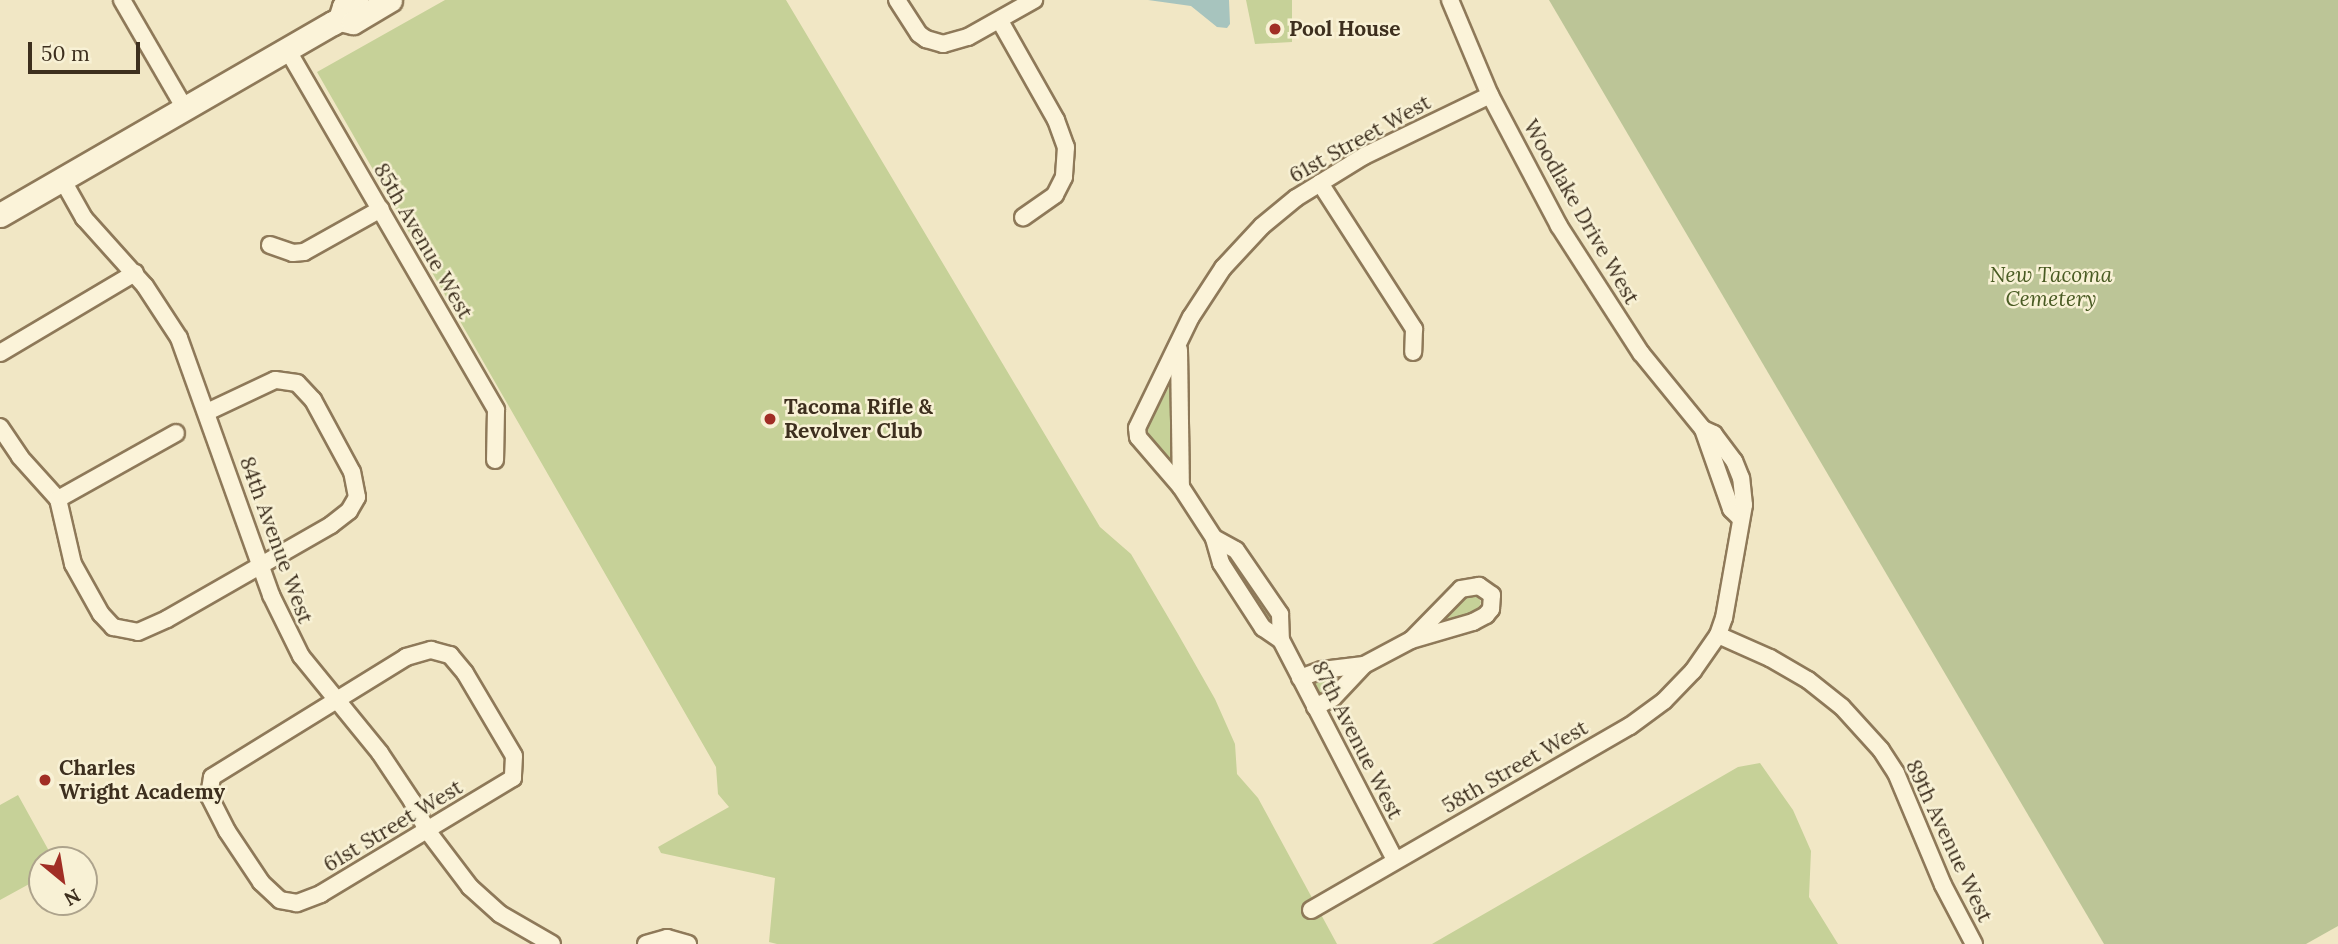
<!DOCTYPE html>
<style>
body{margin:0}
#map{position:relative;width:2338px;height:944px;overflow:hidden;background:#f1e7c5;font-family:Lora,serif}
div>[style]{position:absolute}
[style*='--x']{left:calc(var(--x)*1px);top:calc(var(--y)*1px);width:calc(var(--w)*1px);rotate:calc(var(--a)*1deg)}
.green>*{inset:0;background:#c6d198}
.cemetery>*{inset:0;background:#bcc597}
.water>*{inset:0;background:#a7c4be}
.roads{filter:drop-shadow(2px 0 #8e7959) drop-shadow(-2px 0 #8e7959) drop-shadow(0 2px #8e7959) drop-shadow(0 -2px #8e7959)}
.street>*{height:16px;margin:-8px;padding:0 8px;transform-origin:8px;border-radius:8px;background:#fbf3d9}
.secondary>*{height:23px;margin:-11.5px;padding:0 11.5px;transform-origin:11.5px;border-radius:11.5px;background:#fbf3d9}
.dots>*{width:19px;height:19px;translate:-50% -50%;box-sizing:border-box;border:4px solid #f8f1d5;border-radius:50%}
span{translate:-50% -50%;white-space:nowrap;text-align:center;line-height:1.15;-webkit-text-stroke:5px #f8f1d5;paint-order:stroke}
.poi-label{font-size:21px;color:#3d2f1e;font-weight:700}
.left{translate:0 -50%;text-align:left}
.street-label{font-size:21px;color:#3d2f1e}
.park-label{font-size:21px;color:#495b23;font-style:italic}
.north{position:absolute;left:28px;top:846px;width:70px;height:70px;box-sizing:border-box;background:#f8f1d5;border:2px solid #ada38c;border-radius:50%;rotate:150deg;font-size:19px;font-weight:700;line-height:28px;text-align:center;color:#3d2f1e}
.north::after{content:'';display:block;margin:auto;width:24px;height:32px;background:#a12e25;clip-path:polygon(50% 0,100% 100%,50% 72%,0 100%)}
.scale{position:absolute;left:28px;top:42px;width:112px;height:32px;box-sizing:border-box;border:4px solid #3d2f1e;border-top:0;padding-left:9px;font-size:21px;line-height:24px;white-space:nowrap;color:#3d2f1e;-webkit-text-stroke:5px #f8f1d5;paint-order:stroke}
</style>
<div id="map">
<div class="green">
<i style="clip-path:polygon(445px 0,786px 0,1100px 527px,1131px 554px,1178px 634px,1215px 699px,1235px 744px,1237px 774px,1258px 798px,1337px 944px,777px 944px,769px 942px,775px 878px,661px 853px,658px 847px,729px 807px,718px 794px,716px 767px,317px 72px)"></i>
<i style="clip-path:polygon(1246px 0,1292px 0,1292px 42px,1255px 44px)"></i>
<i style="clip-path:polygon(1170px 385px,1173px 455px,1170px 459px,1150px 438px,1147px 428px)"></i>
<i style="clip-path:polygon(1231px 555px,1275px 618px,1275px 623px,1266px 620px,1232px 567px)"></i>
<i style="clip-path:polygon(1472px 594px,1476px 594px,1481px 602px,1478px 610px,1434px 630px,1431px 625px)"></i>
<i style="clip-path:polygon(1350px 670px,1334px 688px,1320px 697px,1310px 680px)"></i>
<i style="clip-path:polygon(1760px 763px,1793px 810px,1811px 851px,1809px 897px,1838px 944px,1432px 944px,1738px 767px)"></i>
<i style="clip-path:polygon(18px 795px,54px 860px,42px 860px,42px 877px,0 900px,0 805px)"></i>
</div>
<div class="cemetery">
<i style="clip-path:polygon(1549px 0,2338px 0,2338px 926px,2306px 944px,2104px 944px)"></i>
</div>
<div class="water">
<i style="clip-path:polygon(1148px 0,1229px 0,1230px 24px,1227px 28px,1217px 27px,1191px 6px)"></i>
</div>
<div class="roads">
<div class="street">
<i style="--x:122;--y:0;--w:124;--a:59.9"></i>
<i style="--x:897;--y:0;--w:40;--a:57.1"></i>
<i style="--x:919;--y:34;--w:9;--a:36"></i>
<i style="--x:926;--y:39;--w:18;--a:16"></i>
<i style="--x:943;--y:44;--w:26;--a:-16"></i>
<i style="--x:968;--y:37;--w:76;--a:-29.3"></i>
<i style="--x:1450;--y:0;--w:103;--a:67.2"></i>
<i style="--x:1490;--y:95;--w:148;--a:62.2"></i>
<i style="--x:1559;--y:226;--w:151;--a:57.2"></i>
<i style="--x:1641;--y:353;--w:98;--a:50.8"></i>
<i style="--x:1703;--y:429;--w:85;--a:70.7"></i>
<i style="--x:1731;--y:509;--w:13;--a:45"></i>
<i style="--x:1000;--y:21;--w:114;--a:60.5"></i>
<i style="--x:1056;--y:120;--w:29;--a:70"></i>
<i style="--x:1066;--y:147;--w:30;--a:94"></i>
<i style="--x:1064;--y:177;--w:20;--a:117"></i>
<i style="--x:1055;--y:195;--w:39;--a:145"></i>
<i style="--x:287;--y:49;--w:417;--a:59.9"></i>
<i style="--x:496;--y:410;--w:50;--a:91.1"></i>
<i style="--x:62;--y:179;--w:45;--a:60.6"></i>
<i style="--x:84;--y:218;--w:91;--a:48.1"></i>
<i style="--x:145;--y:286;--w:62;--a:56.8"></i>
<i style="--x:179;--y:338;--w:273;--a:70.3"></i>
<i style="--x:271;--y:595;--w:68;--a:63.8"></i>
<i style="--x:301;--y:656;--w:125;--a:50.8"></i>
<i style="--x:380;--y:753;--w:58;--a:56.3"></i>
<i style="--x:412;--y:801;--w:31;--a:63"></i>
<i style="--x:426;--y:829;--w:73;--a:52.8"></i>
<i style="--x:470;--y:887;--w:40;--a:42"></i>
<i style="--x:500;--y:914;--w:60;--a:30"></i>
<i style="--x:1320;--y:183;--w:174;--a:57.2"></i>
<i style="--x:1414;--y:329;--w:23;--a:92"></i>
<i style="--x:270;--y:245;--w:24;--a:19"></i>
<i style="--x:293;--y:253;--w:11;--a:-5"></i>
<i style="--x:304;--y:252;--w:88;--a:-29.2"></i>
<i style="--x:1179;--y:350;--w:137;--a:89.2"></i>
<i style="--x:0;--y:353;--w:157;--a:-30.7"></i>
<i style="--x:0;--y:427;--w:36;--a:56"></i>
<i style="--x:20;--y:457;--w:57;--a:47.9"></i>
<i style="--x:58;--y:499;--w:67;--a:77"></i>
<i style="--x:73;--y:564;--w:57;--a:60.8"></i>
<i style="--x:101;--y:614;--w:18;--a:47"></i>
<i style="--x:113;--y:627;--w:25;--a:11"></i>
<i style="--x:138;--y:632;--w:32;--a:-24"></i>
<i style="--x:167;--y:619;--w:189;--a:-29.8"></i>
<i style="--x:331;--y:525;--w:23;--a:-38"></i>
<i style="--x:349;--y:511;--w:16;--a:-60"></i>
<i style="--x:357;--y:497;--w:25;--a:-101"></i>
<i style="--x:352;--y:472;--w:82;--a:-118.4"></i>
<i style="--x:313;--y:400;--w:23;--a:-133"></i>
<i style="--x:297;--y:383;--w:22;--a:-172"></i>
<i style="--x:275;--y:380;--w:75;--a:154.8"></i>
<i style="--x:58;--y:499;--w:135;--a:-29.2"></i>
<i style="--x:1214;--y:538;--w:25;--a:29"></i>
<i style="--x:1236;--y:550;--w:78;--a:55.5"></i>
<i style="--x:1280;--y:614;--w:26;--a:88"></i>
<i style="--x:1281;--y:640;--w:248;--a:62.6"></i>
<i style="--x:1718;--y:635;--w:57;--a:23.9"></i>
<i style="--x:1770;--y:658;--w:44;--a:30.1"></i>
<i style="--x:1808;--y:680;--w:43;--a:38.5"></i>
<i style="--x:1842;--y:707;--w:58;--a:47.8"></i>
<i style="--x:1881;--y:750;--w:27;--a:57"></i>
<i style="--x:1896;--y:773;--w:121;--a:67.2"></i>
<i style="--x:1943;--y:885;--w:67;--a:62.3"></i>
<i style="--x:1281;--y:640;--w:22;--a:-146"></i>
<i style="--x:1263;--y:628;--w:77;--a:-122.9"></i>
<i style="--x:1221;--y:563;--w:26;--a:-106"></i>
<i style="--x:1214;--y:538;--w:61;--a:-122.9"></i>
<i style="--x:1181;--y:487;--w:66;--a:-130.7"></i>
<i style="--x:1138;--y:437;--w:9;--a:-96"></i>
<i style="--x:1137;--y:428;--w:123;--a:-64.1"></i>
<i style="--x:1191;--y:317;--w:59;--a:-56.9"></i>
<i style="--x:1223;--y:268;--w:57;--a:-47.1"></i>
<i style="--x:1262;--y:226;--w:44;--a:-39.5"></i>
<i style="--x:1296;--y:198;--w:80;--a:-31.7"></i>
<i style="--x:1364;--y:156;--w:140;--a:-25.8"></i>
<i style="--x:431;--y:650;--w:20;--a:15"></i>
<i style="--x:450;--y:655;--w:23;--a:50"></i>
<i style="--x:465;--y:673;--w:96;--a:59.4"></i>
<i style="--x:514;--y:756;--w:22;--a:93"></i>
<i style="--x:513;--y:778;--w:224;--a:148.9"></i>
<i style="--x:321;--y:894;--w:26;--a:159"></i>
<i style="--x:297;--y:903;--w:17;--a:-170"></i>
<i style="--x:280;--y:900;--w:26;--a:-137"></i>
<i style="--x:261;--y:882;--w:61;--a:-123.7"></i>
<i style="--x:227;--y:831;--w:39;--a:-117"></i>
<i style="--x:209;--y:796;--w:19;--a:-81"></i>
<i style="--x:212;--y:777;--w:228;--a:-31.7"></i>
<i style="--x:406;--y:657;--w:26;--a:-16"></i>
<i style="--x:1300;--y:678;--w:23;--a:-20"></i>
<i style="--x:1322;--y:670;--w:42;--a:-6.8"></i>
<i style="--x:1315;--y:707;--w:20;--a:-27"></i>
<i style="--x:1333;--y:698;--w:45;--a:-46.8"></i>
<i style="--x:1364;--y:665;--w:53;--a:-28"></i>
<i style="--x:1411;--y:640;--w:65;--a:-16.2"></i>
<i style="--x:1473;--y:622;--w:15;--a:-28"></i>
<i style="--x:1486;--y:615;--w:8;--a:-50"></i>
<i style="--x:1491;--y:609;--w:14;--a:-86"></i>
<i style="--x:1492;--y:595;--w:16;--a:-145"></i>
<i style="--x:1479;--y:586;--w:18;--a:171"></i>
<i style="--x:1461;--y:589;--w:71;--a:134.4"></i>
<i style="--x:1311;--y:910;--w:368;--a:-30"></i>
<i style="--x:1630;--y:726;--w:42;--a:-36.3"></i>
<i style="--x:1664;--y:701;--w:42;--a:-46"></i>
<i style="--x:1693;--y:671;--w:44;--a:-55.2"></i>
<i style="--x:1718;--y:635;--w:18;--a:-71"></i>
<i style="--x:1724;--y:618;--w:115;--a:-80"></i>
<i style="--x:1744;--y:505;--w:27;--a:-96"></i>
<i style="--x:1741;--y:478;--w:18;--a:-112"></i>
<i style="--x:1734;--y:461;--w:34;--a:-127"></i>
<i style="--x:1714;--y:434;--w:12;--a:-156"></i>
<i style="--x:646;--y:944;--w:22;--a:-16"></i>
<i style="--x:667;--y:938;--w:22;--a:16"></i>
</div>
<div class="secondary">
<i style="--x:340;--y:19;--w:13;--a:-72"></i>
<i style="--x:344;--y:7;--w:14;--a:-30"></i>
<i style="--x:0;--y:215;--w:384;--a:-30"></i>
<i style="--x:333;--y:23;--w:8;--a:-30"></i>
<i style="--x:340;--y:19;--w:13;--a:13"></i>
<i style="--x:353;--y:22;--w:43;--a:-30.7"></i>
</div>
</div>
<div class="dots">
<i style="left:1275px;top:29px;background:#a12e25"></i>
<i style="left:770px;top:419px;background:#a12e25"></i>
<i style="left:45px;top:780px;background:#a12e25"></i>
</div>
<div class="poi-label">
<span class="left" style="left:1289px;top:29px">Pool House</span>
<span class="left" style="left:784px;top:419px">Tacoma Rifle &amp;<br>Revolver Club</span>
<span class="left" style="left:59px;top:780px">Charles<br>Wright Academy</span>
</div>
<div class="street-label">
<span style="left:1360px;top:139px;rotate:-29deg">61st Street West</span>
<span style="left:1581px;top:212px;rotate:60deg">Woodlake Drive West</span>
<span style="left:423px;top:241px;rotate:60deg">85th Avenue West</span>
<span style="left:276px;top:540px;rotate:70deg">84th Avenue West</span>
<span style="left:1357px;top:740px;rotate:63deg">87th Avenue West</span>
<span style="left:1515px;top:767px;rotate:-30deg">58th Street West</span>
<span style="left:393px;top:826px;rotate:-31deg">61st Street West</span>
<span style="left:1949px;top:841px;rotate:65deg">89th Avenue West</span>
</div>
<div class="park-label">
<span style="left:2051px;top:287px">New Tacoma<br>Cemetery</span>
</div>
<div class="north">N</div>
<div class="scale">50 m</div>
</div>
